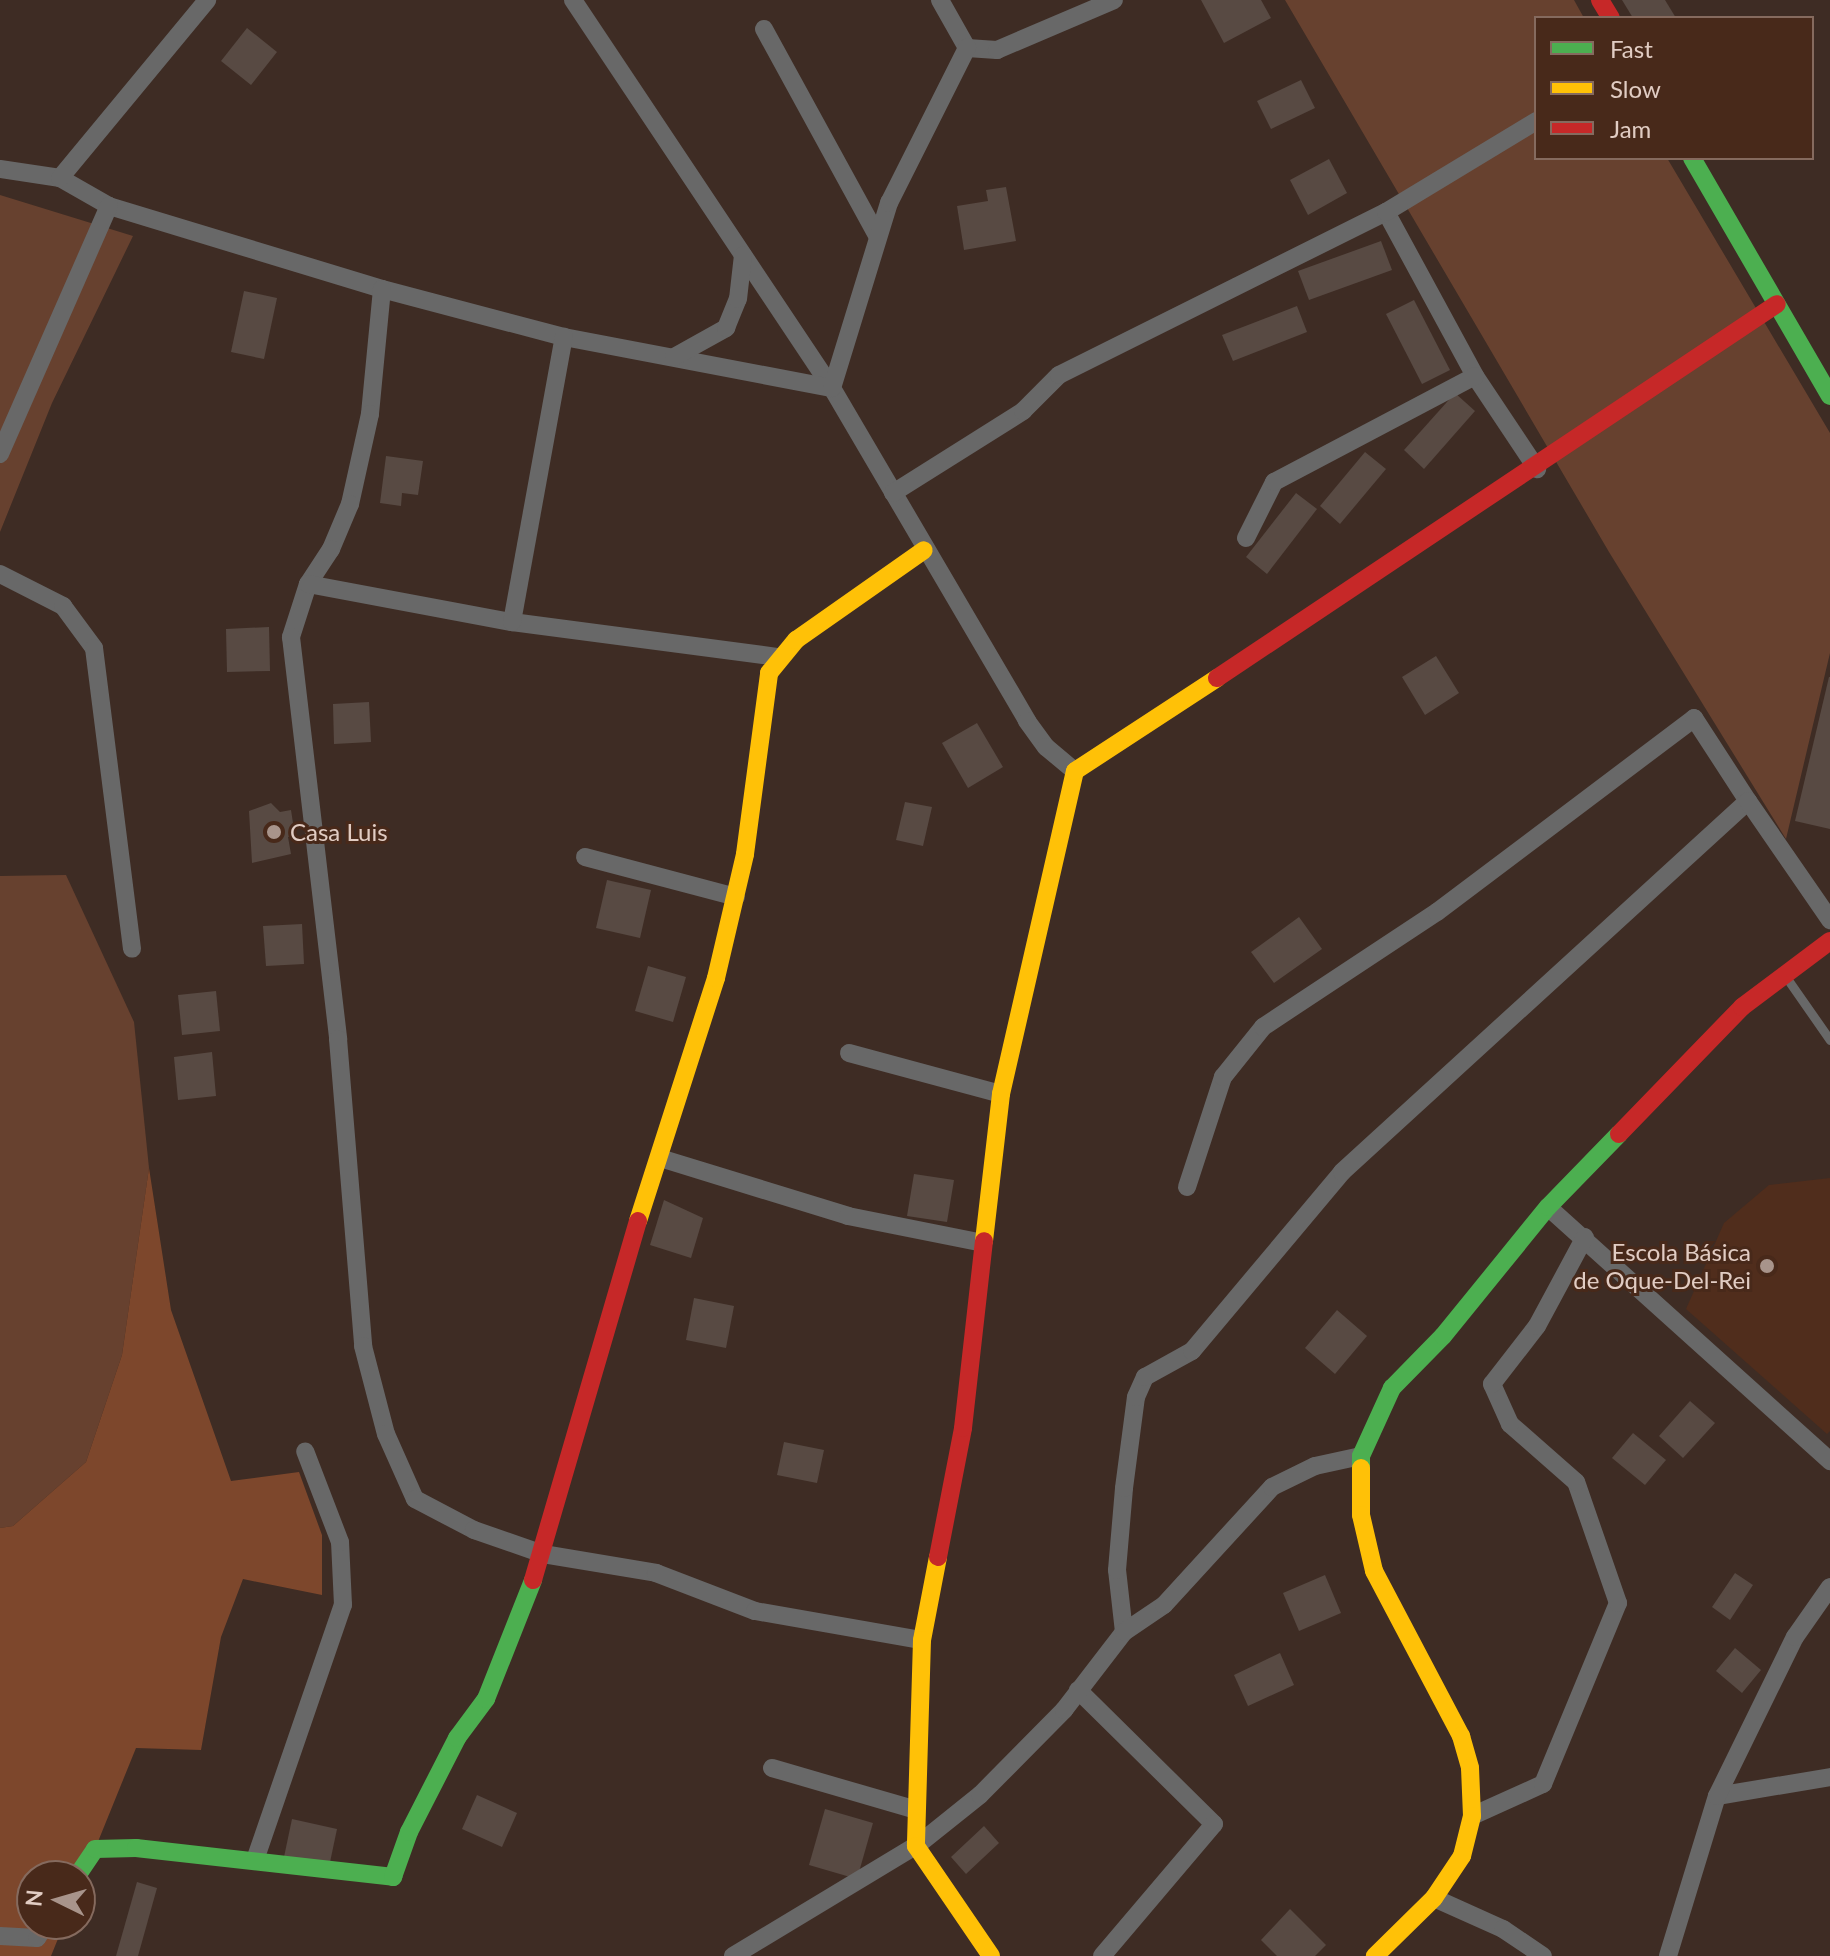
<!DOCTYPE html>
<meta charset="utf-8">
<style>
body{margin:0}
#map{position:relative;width:1830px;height:1956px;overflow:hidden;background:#3e2c24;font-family:Lato,sans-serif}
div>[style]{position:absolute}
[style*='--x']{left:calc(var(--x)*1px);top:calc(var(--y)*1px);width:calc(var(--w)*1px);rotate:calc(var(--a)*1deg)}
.built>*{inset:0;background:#502d1c}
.green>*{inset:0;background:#67412f}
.forest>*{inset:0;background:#7d472c}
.building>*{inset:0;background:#584a43}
.lane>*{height:9px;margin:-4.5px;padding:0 4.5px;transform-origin:4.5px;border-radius:4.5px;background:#686868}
.street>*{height:18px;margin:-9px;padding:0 9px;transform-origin:9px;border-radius:9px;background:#686868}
.fast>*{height:18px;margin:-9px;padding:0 9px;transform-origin:9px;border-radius:9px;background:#4caf50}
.slow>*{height:18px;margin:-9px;padding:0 9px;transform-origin:9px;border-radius:9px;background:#ffc107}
.jam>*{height:18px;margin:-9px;padding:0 9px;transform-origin:9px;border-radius:9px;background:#c62828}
.dots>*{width:22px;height:22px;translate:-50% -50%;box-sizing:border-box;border:4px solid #48291a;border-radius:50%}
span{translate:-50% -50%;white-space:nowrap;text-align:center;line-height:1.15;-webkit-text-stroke:6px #48291a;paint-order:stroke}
.poi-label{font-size:24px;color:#e1ccc3}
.left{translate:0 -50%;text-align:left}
.right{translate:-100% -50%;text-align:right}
.legend{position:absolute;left:1534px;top:16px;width:280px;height:144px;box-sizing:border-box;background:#48291a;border:2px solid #856a5e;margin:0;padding:10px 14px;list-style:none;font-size:24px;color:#e1ccc3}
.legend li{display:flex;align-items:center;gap:16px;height:40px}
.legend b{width:40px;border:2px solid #856a5e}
.north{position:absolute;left:16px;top:1860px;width:80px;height:80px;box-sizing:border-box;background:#48291a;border:2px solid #856a5e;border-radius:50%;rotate:275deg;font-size:22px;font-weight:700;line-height:32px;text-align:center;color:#e1ccc3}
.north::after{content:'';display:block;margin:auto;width:28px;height:36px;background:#a8948b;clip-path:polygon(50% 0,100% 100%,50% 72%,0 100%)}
</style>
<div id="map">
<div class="built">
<i style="clip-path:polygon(1830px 1178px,1830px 1431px,1827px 1434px,1686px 1309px,1724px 1223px,1769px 1185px)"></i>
</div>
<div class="green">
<i style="clip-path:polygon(1285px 0,1574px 0,1584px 18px,1536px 18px,1536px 158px,1667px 158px,1830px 433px,1830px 653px,1786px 839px,1609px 552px)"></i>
<i style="clip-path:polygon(0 195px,133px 236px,52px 403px,0 532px)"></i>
<i style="clip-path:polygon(66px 875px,134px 1022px,149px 1168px,122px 1355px,86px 1462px,13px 1526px,0 1528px,0 876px)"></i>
</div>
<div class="forest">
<i style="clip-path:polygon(149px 1168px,171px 1310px,231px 1481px,299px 1472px,322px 1535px,322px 1595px,243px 1579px,221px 1637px,201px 1750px,136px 1748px,80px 1886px,80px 1876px,32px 1876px,32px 1924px,64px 1924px,51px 1956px,0 1956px,0 1528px,13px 1526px,86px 1462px,122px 1355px)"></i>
</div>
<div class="building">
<i style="clip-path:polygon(1201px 0,1261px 0,1271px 18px,1224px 43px)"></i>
<i style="clip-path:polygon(1622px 0,1665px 0,1676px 18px,1633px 18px)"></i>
<i style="clip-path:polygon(247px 28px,277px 52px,251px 85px,221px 61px)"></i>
<i style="clip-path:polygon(1301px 80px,1315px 108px,1271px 129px,1257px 101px)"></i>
<i style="clip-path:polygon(1329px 159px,1347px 193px,1308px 215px,1290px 180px)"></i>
<i style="clip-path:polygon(1006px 187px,1016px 241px,964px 250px,957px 206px,988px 201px,986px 190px)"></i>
<i style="clip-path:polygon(1381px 241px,1392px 270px,1309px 300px,1298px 271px)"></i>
<i style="clip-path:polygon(244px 291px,277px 298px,264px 359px,231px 352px)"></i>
<i style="clip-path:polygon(1414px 300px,1450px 370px,1422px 384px,1386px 314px)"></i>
<i style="clip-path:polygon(1297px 306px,1307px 332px,1233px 361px,1222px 335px)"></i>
<i style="clip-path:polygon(1455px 393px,1475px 411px,1424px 469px,1404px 450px)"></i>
<i style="clip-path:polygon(1365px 452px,1386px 469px,1340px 524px,1320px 506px)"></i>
<i style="clip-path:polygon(386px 456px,423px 461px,418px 495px,402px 493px,401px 506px,380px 503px)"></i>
<i style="clip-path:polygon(1296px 493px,1317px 509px,1267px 574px,1246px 557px)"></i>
<i style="clip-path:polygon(269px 627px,270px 671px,227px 672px,226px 629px)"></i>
<i style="clip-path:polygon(1436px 656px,1459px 693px,1425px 715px,1402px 677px)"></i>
<i style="clip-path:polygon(1829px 677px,1830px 677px,1830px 829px,1795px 821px)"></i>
<i style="clip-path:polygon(369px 702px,371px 742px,334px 744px,333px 704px)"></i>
<i style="clip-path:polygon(977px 723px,1003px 767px,968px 788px,942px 743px)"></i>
<i style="clip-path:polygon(905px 802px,932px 807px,923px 846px,896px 840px)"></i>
<i style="clip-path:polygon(271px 803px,280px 812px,291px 810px,295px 836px,288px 837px,291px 854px,252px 863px,249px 811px)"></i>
<i style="clip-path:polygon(607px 880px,651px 890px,640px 938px,596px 928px)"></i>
<i style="clip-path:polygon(1299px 917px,1322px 949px,1274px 983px,1251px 952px)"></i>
<i style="clip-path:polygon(302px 924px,304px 964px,266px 966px,263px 926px)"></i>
<i style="clip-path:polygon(648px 966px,686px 977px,673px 1022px,635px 1011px)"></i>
<i style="clip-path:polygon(216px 991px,220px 1031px,182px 1035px,178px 995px)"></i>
<i style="clip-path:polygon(212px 1052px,216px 1096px,178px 1100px,174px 1057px)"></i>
<i style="clip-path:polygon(914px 1174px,954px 1180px,947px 1222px,907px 1216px)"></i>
<i style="clip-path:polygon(664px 1200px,703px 1218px,691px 1258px,650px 1245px)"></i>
<i style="clip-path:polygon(694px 1298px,734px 1306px,726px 1348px,686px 1340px)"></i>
<i style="clip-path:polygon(1337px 1310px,1367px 1336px,1335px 1374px,1305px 1348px)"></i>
<i style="clip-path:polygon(1690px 1401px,1715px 1423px,1683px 1458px,1659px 1436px)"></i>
<i style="clip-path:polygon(1633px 1433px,1666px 1460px,1645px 1485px,1612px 1458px)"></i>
<i style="clip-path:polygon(784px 1442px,824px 1450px,817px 1483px,777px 1475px)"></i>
<i style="clip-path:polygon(1735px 1573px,1753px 1585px,1730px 1620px,1712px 1607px)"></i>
<i style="clip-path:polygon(1325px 1575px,1341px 1613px,1299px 1631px,1283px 1593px)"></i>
<i style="clip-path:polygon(1735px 1648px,1761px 1670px,1742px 1693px,1716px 1671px)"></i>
<i style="clip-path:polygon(1280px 1653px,1294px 1685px,1248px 1706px,1234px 1675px)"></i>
<i style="clip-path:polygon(477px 1795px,517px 1813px,502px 1847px,462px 1829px)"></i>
<i style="clip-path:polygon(825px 1809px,873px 1823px,857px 1879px,809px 1865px)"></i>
<i style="clip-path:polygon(292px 1819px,337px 1829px,329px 1867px,284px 1857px)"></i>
<i style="clip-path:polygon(984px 1826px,999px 1843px,966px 1874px,951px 1857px)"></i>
<i style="clip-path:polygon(137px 1882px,157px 1888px,138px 1956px,116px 1956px)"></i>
<i style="clip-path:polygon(1290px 1909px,1326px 1945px,1315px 1956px,1277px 1956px,1261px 1940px)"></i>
</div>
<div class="lane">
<i style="--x:1786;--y:977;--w:77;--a:55.1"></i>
</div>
<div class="street">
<i style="--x:573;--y:0;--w:467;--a:56.3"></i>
<i style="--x:832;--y:388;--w:386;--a:59.6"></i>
<i style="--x:1027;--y:721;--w:32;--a:54"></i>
<i style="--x:1046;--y:747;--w:38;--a:40"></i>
<i style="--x:940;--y:0;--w:55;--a:60.6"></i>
<i style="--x:764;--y:29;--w:237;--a:61.3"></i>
<i style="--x:967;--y:48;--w:30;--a:4"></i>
<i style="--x:997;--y:50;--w:127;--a:-23.1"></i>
<i style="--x:0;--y:169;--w:61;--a:8.5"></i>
<i style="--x:60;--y:178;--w:56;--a:29.7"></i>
<i style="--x:109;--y:206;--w:285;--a:16.9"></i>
<i style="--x:382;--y:289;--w:188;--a:14.8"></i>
<i style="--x:564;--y:337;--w:273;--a:10.8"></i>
<i style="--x:60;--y:178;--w:231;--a:-50.4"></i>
<i style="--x:1386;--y:212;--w:187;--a:61.5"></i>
<i style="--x:1475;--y:376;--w:112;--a:56.3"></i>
<i style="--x:382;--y:289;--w:126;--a:95.5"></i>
<i style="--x:370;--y:414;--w:92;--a:102.5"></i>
<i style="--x:350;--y:504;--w:49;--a:112.9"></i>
<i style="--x:331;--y:549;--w:42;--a:123.3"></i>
<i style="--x:308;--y:584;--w:56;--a:107.8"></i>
<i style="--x:291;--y:637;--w:405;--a:83.3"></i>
<i style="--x:338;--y:1039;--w:308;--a:85.3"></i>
<i style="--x:363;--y:1346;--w:91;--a:75.4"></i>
<i style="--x:386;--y:1434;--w:71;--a:66"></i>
<i style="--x:415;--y:1499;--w:67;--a:27.7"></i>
<i style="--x:474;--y:1530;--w:73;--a:19.2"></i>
<i style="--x:543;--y:1554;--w:115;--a:9.5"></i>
<i style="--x:656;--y:1573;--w:106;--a:21"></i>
<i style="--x:755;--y:1611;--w:169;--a:9.9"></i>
<i style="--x:674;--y:357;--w:60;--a:-29.1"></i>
<i style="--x:726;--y:328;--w:31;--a:-68"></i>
<i style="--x:738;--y:299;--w:44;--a:-83.5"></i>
<i style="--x:832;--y:388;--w:194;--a:-72.9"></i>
<i style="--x:889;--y:203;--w:174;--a:-63.3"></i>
<i style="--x:0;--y:454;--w:271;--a:-66.3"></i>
<i style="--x:893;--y:493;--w:154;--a:-32.2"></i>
<i style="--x:1023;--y:411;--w:51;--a:-45"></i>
<i style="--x:1059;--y:375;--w:365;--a:-26.5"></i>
<i style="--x:1386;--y:212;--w:175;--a:-31.2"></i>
<i style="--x:1246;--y:538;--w:63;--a:-63.4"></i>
<i style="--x:1274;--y:482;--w:227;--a:-27.8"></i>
<i style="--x:0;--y:574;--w:71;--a:26.9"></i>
<i style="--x:63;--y:606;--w:52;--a:53.6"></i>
<i style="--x:94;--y:648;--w:303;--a:82.8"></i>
<i style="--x:308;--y:584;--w:208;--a:10.6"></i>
<i style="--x:512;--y:622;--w:267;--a:7.5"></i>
<i style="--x:512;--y:622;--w:290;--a:-79.7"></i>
<i style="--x:585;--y:857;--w:156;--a:14.8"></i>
<i style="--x:849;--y:1053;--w:157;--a:15.1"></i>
<i style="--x:660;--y:1158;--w:197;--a:17.1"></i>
<i style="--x:848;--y:1216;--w:138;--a:11.3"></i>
<i style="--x:1187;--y:1187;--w:116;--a:-71.9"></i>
<i style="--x:1223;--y:1077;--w:64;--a:-51.3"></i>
<i style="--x:1263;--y:1027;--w:209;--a:-33.5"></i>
<i style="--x:1437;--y:912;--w:322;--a:-37"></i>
<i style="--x:1694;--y:718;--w:99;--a:57"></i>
<i style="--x:1548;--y:1207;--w:380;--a:42"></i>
<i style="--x:1124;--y:1632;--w:62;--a:-96.4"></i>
<i style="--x:1117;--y:1570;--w:82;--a:-85.1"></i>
<i style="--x:1124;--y:1488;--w:92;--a:-82.5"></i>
<i style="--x:1136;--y:1397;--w:22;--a:-66"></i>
<i style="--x:1145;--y:1377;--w:54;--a:-29"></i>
<i style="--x:1192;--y:1351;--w:234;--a:-50"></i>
<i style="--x:1342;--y:1172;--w:550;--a:-42.42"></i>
<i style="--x:1748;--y:801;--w:145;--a:55.4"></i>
<i style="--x:1078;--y:1690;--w:191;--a:44.6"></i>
<i style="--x:1214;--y:1824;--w:173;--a:130.3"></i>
<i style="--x:772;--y:1768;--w:147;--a:16.2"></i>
<i style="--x:1717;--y:1796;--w:115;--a:-9.5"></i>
<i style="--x:1472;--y:1816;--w:78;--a:-24.3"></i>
<i style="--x:1543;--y:1784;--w:196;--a:-67.5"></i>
<i style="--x:1618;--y:1603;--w:128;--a:-109.1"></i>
<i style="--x:1576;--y:1482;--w:88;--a:-138.7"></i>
<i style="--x:1510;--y:1424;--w:44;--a:-114.2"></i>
<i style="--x:1492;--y:1384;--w:73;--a:-52.2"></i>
<i style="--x:1537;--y:1326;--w:101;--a:-61.7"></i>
<i style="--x:255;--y:1860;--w:270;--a:-71"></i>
<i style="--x:343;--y:1605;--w:63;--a:-92.7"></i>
<i style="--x:340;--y:1542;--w:97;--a:-111"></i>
<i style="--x:1434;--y:1898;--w:76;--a:24.2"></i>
<i style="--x:1503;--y:1929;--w:48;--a:34"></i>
<i style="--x:0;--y:1936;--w:37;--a:3"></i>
<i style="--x:37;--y:1938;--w:17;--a:-57"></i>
<i style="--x:733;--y:1956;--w:218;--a:-31.1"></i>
<i style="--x:920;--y:1843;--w:77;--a:-38.7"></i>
<i style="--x:980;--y:1795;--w:120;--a:-45.3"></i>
<i style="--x:1064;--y:1710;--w:98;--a:-52.4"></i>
<i style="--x:1124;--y:1632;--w:48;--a:-34"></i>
<i style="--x:1164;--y:1605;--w:160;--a:-47.5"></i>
<i style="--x:1272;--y:1487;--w:48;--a:-26"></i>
<i style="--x:1315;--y:1466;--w:47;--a:-12.3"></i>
<i style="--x:1668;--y:1956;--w:167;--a:-73"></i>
<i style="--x:1717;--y:1796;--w:177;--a:-63.9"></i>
<i style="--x:1795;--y:1637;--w:61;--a:-55"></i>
</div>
<div class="fast">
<i style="--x:1692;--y:158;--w:275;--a:59.9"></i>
<i style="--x:1361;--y:1468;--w:12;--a:-90"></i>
<i style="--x:1361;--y:1456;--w:75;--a:-65.5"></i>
<i style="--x:1392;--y:1388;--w:73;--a:-45.6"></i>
<i style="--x:1443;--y:1336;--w:166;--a:-50.9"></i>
<i style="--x:1548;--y:1207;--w:102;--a:-45.8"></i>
<i style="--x:77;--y:1876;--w:32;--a:-56"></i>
<i style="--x:95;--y:1849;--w:41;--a:-1.4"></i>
<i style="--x:136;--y:1848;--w:259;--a:6.4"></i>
<i style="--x:393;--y:1877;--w:48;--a:-70.4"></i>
<i style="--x:409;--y:1832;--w:106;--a:-62.9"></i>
<i style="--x:457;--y:1738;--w:49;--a:-53.4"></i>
<i style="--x:486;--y:1699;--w:128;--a:-68.4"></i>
</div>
<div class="slow">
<i style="--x:638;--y:1221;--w:255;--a:-72.2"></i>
<i style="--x:716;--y:978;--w:127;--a:-76.8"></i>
<i style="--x:745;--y:854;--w:183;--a:-82.4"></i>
<i style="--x:769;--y:673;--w:43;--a:-50.7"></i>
<i style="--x:796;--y:640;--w:156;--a:-35.1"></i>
<i style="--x:984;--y:1241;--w:148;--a:-83.4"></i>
<i style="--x:1001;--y:1094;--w:331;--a:-77.1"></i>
<i style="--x:1075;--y:771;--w:170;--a:-33.2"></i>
<i style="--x:1361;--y:1468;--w:47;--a:90"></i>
<i style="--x:1361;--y:1515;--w:57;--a:76.9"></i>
<i style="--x:1374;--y:1571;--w:187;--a:62.2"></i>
<i style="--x:1461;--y:1736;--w:33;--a:74"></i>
<i style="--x:1470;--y:1768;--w:48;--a:87.6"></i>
<i style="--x:1472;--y:1816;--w:41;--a:104"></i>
<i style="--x:1462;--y:1856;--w:50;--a:123.7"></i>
<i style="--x:1434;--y:1898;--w:83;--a:135.5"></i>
<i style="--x:938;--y:1557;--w:85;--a:100.9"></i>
<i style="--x:922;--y:1640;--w:206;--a:91.7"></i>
<i style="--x:916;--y:1846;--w:133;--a:55.7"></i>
</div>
<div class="jam">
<i style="--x:1600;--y:0;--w:21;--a:59"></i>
<i style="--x:1217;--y:678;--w:673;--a:-33.74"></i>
<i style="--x:1619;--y:1134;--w:177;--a:-45.9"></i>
<i style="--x:1742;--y:1007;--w:110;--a:-36.9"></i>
<i style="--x:938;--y:1557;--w:131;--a:-79"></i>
<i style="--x:963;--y:1428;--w:188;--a:-83.6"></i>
<i style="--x:533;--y:1580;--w:374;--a:-73.7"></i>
</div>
<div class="dots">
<i style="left:274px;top:832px;background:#a8948b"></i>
<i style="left:1767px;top:1266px;background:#a8948b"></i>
</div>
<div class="poi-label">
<span class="left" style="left:290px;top:832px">Casa Luis</span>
<span class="right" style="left:1751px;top:1266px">Escola Básica<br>de Oque-Del-Rei</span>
</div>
<ul class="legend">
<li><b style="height:10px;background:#4caf50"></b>Fast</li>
<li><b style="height:10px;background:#ffc107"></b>Slow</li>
<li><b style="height:10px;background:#c62828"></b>Jam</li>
</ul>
<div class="north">N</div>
</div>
